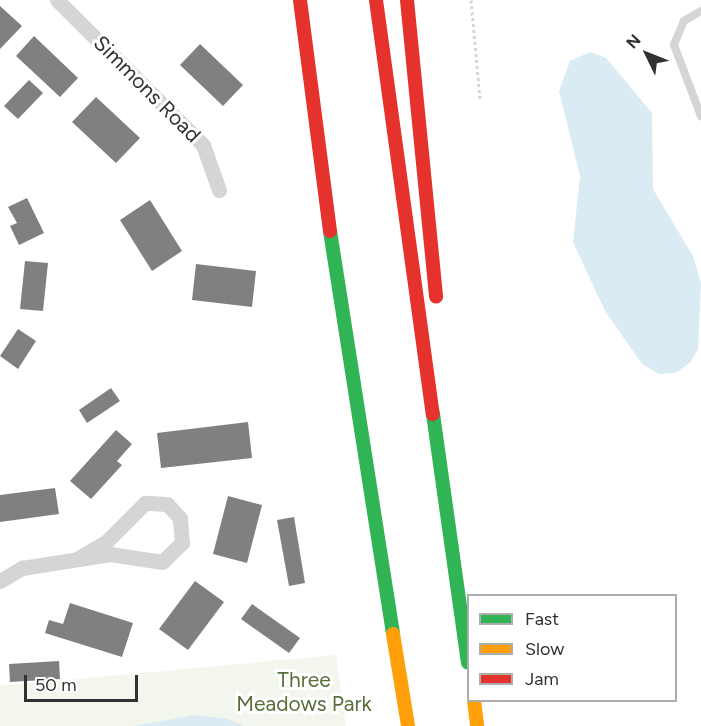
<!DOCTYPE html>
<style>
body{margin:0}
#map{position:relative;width:701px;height:726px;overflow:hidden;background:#fff;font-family:Figtree,sans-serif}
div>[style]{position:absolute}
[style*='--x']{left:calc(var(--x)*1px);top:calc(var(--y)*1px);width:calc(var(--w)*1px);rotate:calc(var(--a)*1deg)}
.green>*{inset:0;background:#f2f6ed}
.water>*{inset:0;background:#dbebf4}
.building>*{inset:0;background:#808080}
.path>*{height:3px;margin-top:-1.5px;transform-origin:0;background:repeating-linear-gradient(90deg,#d5d5d5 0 3px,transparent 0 6px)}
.lane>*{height:8px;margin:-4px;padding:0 4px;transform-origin:4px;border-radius:4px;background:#d5d5d5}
.street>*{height:15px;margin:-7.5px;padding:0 7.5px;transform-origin:7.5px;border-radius:7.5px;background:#d5d5d5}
.fast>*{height:14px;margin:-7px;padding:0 7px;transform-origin:7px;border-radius:7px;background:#30b455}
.slow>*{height:14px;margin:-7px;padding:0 7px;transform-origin:7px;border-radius:7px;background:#ff9f0a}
.jam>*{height:14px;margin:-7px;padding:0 7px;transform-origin:7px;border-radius:7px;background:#e5322d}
span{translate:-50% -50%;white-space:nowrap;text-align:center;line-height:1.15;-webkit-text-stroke:6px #fff;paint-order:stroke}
.street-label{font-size:21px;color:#313131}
.park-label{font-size:21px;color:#56703c}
.legend{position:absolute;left:467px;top:594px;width:210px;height:108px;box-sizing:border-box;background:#fff;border:2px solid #adadad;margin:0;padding:8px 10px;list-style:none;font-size:18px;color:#313131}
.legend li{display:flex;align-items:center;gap:12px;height:30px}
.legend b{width:30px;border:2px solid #adadad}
.north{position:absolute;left:617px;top:24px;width:60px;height:60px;-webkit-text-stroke:4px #fff;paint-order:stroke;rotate:313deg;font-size:16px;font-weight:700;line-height:24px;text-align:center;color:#313131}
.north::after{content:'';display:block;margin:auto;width:21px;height:27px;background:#313131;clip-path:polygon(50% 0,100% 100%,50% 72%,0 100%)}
.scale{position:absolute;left:24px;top:675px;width:114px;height:27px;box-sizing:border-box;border:3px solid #313131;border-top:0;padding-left:8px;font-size:18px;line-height:21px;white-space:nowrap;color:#313131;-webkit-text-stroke:4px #fff;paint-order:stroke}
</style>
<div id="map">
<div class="green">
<i style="clip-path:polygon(336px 655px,346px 726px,0 726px,0 686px)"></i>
</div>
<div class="water">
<i style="clip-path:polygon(590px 52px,606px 58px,652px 113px,653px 189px,693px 256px,701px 283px,698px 349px,690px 363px,675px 373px,659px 374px,642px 364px,605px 311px,573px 242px,580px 176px,559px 91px,570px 61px)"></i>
<i style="clip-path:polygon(196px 715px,228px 719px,244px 726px,134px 726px)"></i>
</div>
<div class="building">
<i style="clip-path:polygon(0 6px,22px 26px,0 49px)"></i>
<i style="clip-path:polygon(34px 36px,78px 78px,60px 97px,16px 56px)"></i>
<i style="clip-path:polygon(200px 44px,243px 85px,223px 106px,180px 65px)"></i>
<i style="clip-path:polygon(29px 80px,43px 93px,18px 119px,4px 106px)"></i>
<i style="clip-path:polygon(96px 97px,140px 138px,116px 163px,72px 122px)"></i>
<i style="clip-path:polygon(27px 198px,44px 233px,19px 245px,10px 226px,17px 223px,8px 207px)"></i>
<i style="clip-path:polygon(150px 200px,182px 251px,152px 271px,120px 220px)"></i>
<i style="clip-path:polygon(25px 261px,48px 263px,43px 311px,20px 309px)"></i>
<i style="clip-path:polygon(196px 264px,256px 271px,252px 307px,192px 300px)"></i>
<i style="clip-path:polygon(18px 329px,36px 341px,18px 369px,0 356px)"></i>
<i style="clip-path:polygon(111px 388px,120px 401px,87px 423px,79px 410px)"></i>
<i style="clip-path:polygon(248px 422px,252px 458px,161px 468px,157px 433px)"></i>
<i style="clip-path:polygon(116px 430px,132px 444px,117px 461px,122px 465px,91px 499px,70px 481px)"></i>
<i style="clip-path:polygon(55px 488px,59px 514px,0 522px,0 495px)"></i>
<i style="clip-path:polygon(228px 496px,262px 505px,247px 563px,213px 554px)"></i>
<i style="clip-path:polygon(294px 517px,305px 583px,289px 586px,277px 520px)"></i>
<i style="clip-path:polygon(195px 581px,224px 602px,188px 650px,159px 629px)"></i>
<i style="clip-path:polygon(70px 603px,133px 623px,122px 657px,45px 633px,49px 620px,63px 624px)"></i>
<i style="clip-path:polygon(252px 604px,300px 638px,289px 653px,241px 619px)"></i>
<i style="clip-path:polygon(59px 661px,60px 679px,10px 682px,9px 664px)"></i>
</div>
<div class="path">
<i style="--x:471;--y:0;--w:99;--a:84.8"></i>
</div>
<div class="lane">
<i style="--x:701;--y:11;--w:20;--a:150"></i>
<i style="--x:684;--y:21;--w:26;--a:113"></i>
<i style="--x:674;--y:45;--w:76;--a:69.2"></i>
</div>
<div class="street">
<i style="--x:57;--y:0;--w:206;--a:44.8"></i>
<i style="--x:203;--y:145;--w:48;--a:70.4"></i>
<i style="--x:0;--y:581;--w:26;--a:-31"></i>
<i style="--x:22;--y:568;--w:89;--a:-9"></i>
<i style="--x:110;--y:554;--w:53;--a:8.7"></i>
<i style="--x:162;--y:562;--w:28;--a:-44"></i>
<i style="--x:182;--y:543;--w:25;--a:-95"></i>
<i style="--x:180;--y:518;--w:19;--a:-133"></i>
<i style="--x:167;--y:504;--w:22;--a:-177"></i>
<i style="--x:145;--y:503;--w:55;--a:135"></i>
<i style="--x:106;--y:542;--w:34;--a:150"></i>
</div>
<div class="fast">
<i style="--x:330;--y:231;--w:408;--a:81.1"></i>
<i style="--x:433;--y:414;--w:251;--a:82"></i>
</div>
<div class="slow">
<i style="--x:393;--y:634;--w:93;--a:80.7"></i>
<i style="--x:474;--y:700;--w:26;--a:83"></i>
</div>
<div class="jam">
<i style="--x:300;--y:0;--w:233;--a:82.6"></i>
<i style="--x:376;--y:0;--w:418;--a:82.2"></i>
<i style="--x:407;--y:0;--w:298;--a:84.4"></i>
</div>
<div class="street-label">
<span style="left:147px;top:89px;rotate:45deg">Simmons Road</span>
</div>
<div class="park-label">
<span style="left:304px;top:692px">Three<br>Meadows Park</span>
</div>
<ul class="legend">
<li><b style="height:8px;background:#30b455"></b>Fast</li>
<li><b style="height:8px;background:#ff9f0a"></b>Slow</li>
<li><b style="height:8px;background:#e5322d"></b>Jam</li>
</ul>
<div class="north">N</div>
<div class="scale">50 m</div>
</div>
